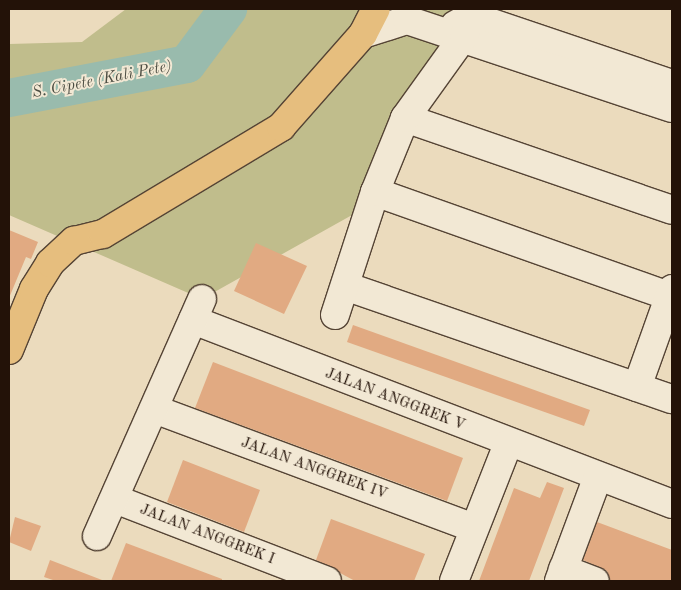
<!DOCTYPE html>
<style>
body{margin:0}
#map{position:relative;width:681px;height:590px;overflow:hidden;background:#ebdbbd;font-family:"Old Standard TT",serif}
div>[style]{position:absolute}
[style*='--x']{left:calc(var(--x)*1px);top:calc(var(--y)*1px);width:calc(var(--w)*1px);rotate:calc(var(--a)*1deg)}
.green>*{inset:0;background:#c0bd8c}
.river>*{height:38px;margin:-19px;padding:0 19px;transform-origin:19px;border-radius:19px;background:#99bbad}
.building>*{inset:0;background:#e1aa82}
.roads{filter:drop-shadow(1px 0 #554435) drop-shadow(-1px 0 #554435) drop-shadow(0 1px #554435) drop-shadow(0 -1px #554435)}
.minor>*{height:28px;margin:-14px;padding:0 14px;transform-origin:14px;border-radius:14px;background:#f2e8d4}
.major>*{height:28px;margin:-14px;padding:0 14px;transform-origin:14px;border-radius:14px;background:#e6be7e}
span{translate:-50% -50%;white-space:nowrap;text-align:center;line-height:1.15;-webkit-text-stroke:4px #f2e8d4;paint-order:stroke}
.street-label{font-size:15px;color:#231208}
.water-label{font-size:16px;color:#4c4d42;font-style:italic}
.frame{position:absolute;inset:0;border:10px solid #231208;pointer-events:none}
</style>
<div id="map">
<div class="green">
<i style="clip-path:polygon(126px 9px,474px 9px,464px 36px,361px 210px,202px 299px,9px 215px,9px 44px,82px 42px)"></i>
</div>
<div class="river">
<i style="--x:9;--y:98;--w:181;--a:-10.8"></i>
<i style="--x:187;--y:64;--w:69;--a:-53.3"></i>
</div>
<div class="building">
<i style="clip-path:polygon(9px 230px,38px 242px,31px 259px,26px 257px,9px 298px)"></i>
<i style="clip-path:polygon(256px 243px,307px 266px,284px 314px,234px 291px)"></i>
<i style="clip-path:polygon(353px 325px,590px 410px,584px 426px,347px 342px)"></i>
<i style="clip-path:polygon(213px 362px,463px 458px,447px 501px,195px 408px)"></i>
<i style="clip-path:polygon(183px 460px,260px 490px,244px 532px,167px 502px)"></i>
<i style="clip-path:polygon(547px 482px,564px 488px,529px 581px,479px 581px,514px 488px,540px 498px)"></i>
<i style="clip-path:polygon(15px 517px,41px 526px,31px 551px,9px 542px)"></i>
<i style="clip-path:polygon(331px 519px,425px 554px,414px 581px,355px 581px,316px 560px)"></i>
<i style="clip-path:polygon(597px 522px,672px 550px,672px 581px,610px 581px,607px 571px,583px 560px)"></i>
<i style="clip-path:polygon(126px 543px,222px 579px,222px 581px,111px 581px)"></i>
<i style="clip-path:polygon(50px 560px,102px 580px,102px 581px,56px 581px,44px 577px)"></i>
</div>
<div class="roads">
<div class="minor">
<i style="--x:455;--y:25;--w:18;--a:-29"></i>
<i style="--x:471;--y:16;--w:212;--a:18.7"></i>
<i style="--x:363;--y:34;--w:46;--a:-17.7"></i>
<i style="--x:407;--y:20;--w:279;--a:18.4"></i>
<i style="--x:405;--y:118;--w:282;--a:19"></i>
<i style="--x:375;--y:192;--w:315;--a:19.5"></i>
<i style="--x:345;--y:286;--w:346;--a:19.1"></i>
<i style="--x:335;--y:315;--w:129;--a:-72"></i>
<i style="--x:375;--y:192;--w:80;--a:-67.9"></i>
<i style="--x:405;--y:118;--w:101;--a:-54.3"></i>
<i style="--x:464;--y:36;--w:29;--a:-70"></i>
<i style="--x:193;--y:320;--w:513;--a:21.01"></i>
<i style="--x:637;--y:387;--w:104;--a:-70.3"></i>
<i style="--x:154;--y:409;--w:341;--a:20.4"></i>
<i style="--x:115;--y:499;--w:227;--a:21.1"></i>
<i style="--x:97;--y:536;--w:259;--a:-66.1"></i>
<i style="--x:563;--y:569;--w:34;--a:21"></i>
<i style="--x:454;--y:581;--w:147;--a:-68.5"></i>
<i style="--x:559;--y:581;--w:112;--a:-69.6"></i>
</div>
<div class="major">
<i style="--x:9;--y:350;--w:66;--a:-67.7"></i>
<i style="--x:34;--y:289;--w:31;--a:-58"></i>
<i style="--x:50;--y:263;--w:33;--a:-43"></i>
<i style="--x:74;--y:241;--w:30;--a:-14"></i>
<i style="--x:103;--y:234;--w:208;--a:-31"></i>
<i style="--x:281;--y:127;--w:124;--a:-48.6"></i>
<i style="--x:363;--y:34;--w:28;--a:-63"></i>
</div>
</div>
<div class="street-label">
<span style="left:395px;top:400px;rotate:21deg">JALAN ANGGREK V</span>
<span style="left:314px;top:469px;rotate:20deg">JALAN ANGGREK IV</span>
<span style="left:207px;top:535px;rotate:21deg">JALAN ANGGREK I</span>
</div>
<div class="water-label">
<span style="left:102px;top:80px;rotate:-11deg">S. Cipete (Kali Pete)</span>
</div>
<div class="frame"></div>
</div>
